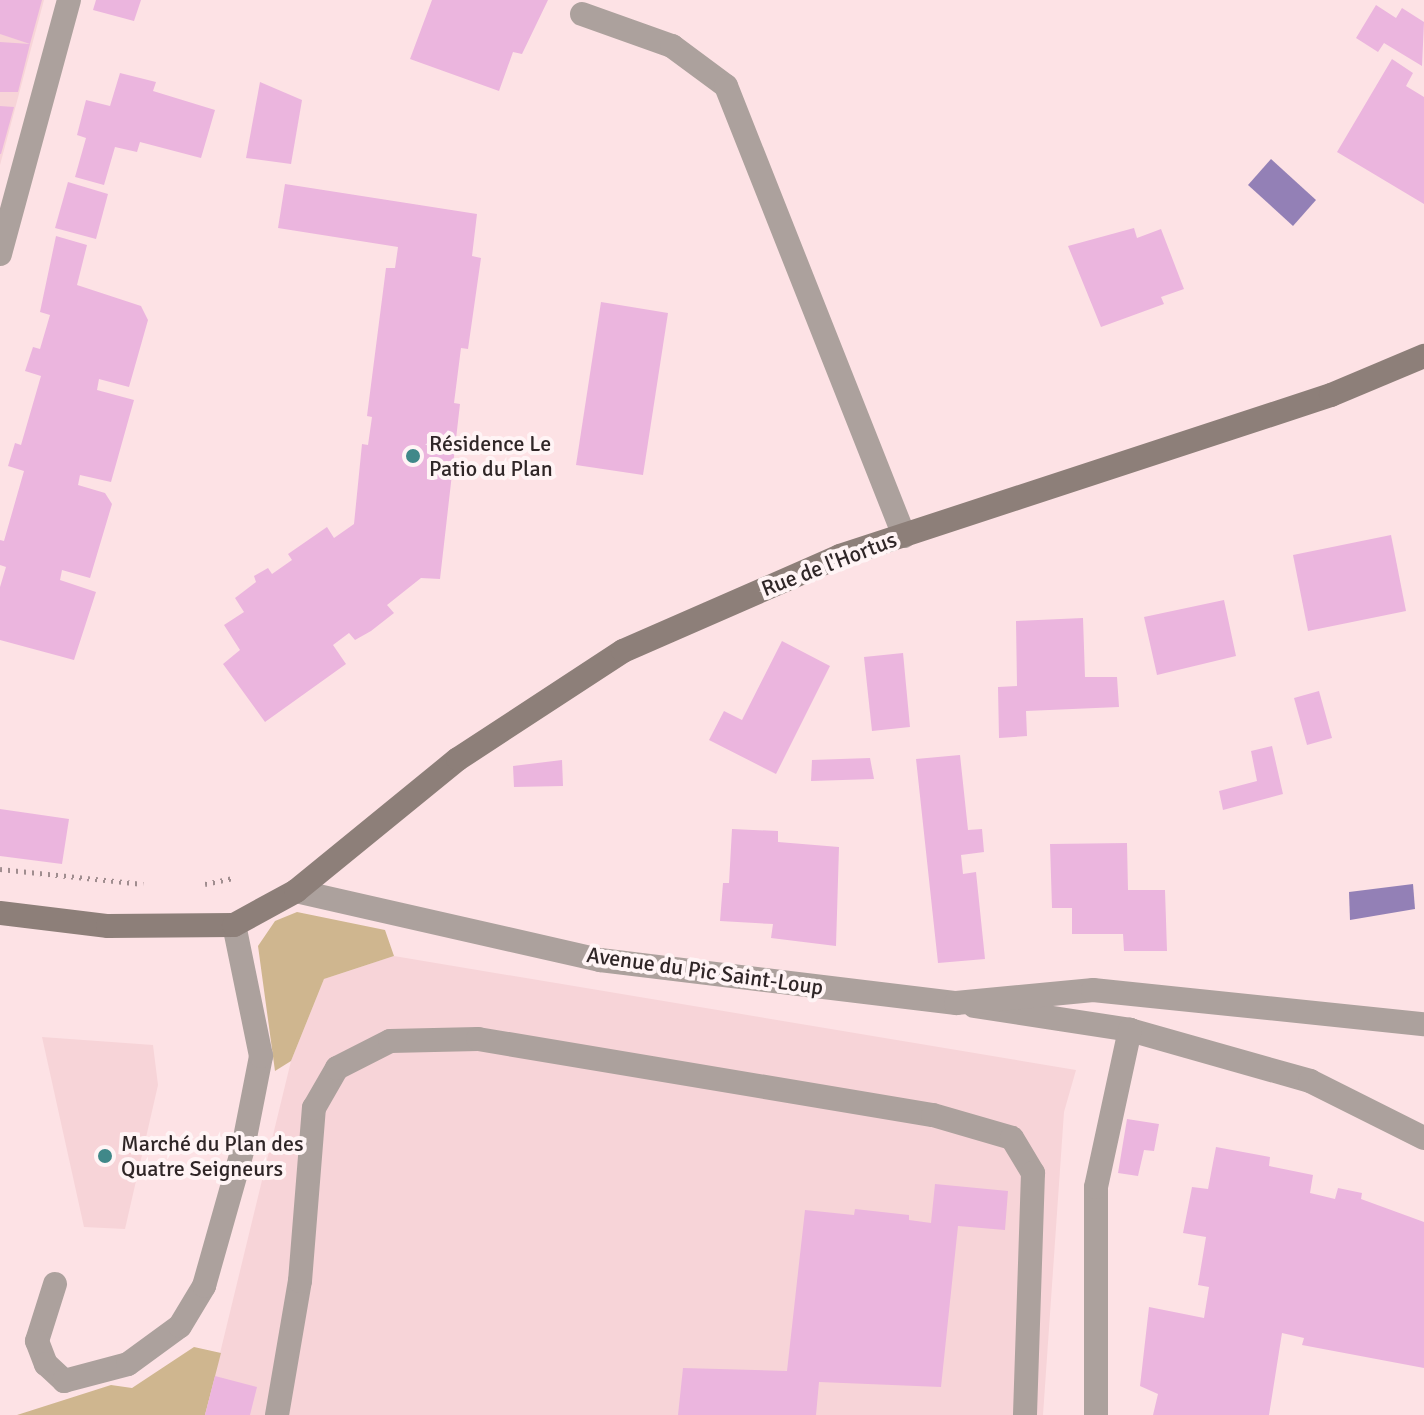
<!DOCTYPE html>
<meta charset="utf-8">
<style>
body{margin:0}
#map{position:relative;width:1424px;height:1415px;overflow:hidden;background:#fde2e5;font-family:Signika,sans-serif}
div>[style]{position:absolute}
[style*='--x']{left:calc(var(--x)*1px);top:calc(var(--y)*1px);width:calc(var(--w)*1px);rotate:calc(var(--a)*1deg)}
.built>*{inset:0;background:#f7d4d8}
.green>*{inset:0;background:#cfb68f}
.water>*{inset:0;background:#9380b6}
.building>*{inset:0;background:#ebb5de}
.path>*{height:5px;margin-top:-2.5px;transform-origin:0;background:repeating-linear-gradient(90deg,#a08d8f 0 2px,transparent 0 8px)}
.lane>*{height:24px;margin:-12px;padding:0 12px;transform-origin:12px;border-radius:12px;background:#aca19d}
.street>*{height:24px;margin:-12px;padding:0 12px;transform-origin:12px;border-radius:12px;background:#aca19d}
.secondary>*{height:24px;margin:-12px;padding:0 12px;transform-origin:12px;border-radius:12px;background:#8d7f79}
.dots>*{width:22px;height:22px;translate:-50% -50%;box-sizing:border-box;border:4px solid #fff4f5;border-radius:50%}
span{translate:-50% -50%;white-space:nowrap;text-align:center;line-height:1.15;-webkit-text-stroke:8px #fff4f5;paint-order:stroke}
.poi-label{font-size:22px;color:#2f2627}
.left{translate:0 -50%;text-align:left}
.street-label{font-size:22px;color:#2f2627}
</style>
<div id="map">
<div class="built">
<i style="clip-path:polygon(0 0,44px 0,0 165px)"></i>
<i style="clip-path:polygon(394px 956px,1076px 1070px,1064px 1112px,1043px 1415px,205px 1415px,291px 1061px,324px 979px)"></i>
<i style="clip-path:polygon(42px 1037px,153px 1045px,158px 1085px,125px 1229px,84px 1227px)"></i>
</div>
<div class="green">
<i style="clip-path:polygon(297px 912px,385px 930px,394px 956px,324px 979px,291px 1061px,275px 1071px,258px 946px,275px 921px)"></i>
<i style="clip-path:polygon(194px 1347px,221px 1353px,205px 1415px,17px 1415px,111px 1385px,132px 1388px)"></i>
</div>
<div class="water">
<i style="clip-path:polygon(1271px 159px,1316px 200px,1293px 226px,1248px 185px)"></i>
<i style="clip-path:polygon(1413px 884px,1415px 909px,1350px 920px,1349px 892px)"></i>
</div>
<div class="building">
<i style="clip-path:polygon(0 0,42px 0,30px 44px,0 34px)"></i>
<i style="clip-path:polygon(96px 0,141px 0,134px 21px,93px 10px)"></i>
<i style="clip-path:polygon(432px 0,548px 0,522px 54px,513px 52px,499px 91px,410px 59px)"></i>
<i style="clip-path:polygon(1376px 5px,1396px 18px,1402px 8px,1424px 22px,1422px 66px,1384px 43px,1378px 52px,1356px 38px)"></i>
<i style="clip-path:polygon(0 42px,30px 44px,18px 92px,0 92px)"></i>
<i style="clip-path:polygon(1392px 59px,1413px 73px,1406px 86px,1424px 97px,1424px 204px,1337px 152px)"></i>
<i style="clip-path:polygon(120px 73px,156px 82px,153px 91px,215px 110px,201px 158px,140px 142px,137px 152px,115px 147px,104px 185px,75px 177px,86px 138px,77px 135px,86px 100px,110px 106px)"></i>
<i style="clip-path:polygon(260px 82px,302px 100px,291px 164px,246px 158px)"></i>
<i style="clip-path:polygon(0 106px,14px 107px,1px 154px,0 154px)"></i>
<i style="clip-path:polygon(68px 182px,108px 194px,96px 239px,55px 228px)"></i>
<i style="clip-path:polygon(285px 184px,477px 214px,472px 256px,481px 258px,468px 349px,461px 348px,454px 403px,460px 404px,440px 579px,421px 578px,387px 605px,394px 613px,371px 631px,355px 640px,349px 633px,333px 645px,346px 664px,265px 722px,223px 664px,240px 650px,224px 625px,244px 612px,235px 598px,256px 582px,254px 576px,268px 568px,272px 574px,292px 560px,288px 554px,327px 527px,334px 538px,354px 524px,362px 444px,368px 445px,372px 417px,367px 416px,386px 268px,395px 268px,398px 247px,278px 228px)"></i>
<i style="clip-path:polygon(1134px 228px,1137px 238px,1161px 229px,1184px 289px,1161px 297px,1164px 304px,1101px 327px,1068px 246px)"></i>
<i style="clip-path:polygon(56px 236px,87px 245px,77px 285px,141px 306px,148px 320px,129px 387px,99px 379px,97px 390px,134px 400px,111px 482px,80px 475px,78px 485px,105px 493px,112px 504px,90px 578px,62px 570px,60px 580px,96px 592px,74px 660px,0 640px,0 587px,6px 567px,0 565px,0 540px,4px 541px,24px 471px,8px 466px,15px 443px,21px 445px,41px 376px,25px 371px,33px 347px,40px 349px,50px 315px,40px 312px)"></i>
<i style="clip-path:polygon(601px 302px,668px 313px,643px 475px,576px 465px)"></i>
<i style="clip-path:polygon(1391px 535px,1406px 611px,1308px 631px,1293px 555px)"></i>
<i style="clip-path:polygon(1224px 600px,1236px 656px,1157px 675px,1144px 617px)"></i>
<i style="clip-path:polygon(1083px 618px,1085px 677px,1117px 677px,1119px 707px,1026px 711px,1027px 736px,999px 738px,998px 687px,1017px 686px,1016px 621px)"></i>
<i style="clip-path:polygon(782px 641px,830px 666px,776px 774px,709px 740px,724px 711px,742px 720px)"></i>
<i style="clip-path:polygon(903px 653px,910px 727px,872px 731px,864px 657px)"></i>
<i style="clip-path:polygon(1319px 691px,1332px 738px,1307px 745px,1294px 698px)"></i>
<i style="clip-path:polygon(1272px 746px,1283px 794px,1223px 810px,1219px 791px,1257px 781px,1251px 751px)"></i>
<i style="clip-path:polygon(960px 755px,968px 830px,982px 829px,984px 852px,961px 855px,963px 874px,976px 872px,985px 959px,938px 963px,916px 759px)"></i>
<i style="clip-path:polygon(870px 758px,874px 779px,811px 781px,812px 760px)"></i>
<i style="clip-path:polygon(562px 760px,563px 786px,514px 787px,513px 766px)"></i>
<i style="clip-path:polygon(0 809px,69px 819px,62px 864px,0 856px)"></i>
<i style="clip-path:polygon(732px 829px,778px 831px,778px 842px,839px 847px,836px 946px,771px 938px,773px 924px,720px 921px,723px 883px,729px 883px)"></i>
<i style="clip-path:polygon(1127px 843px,1128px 890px,1165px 890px,1167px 951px,1124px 951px,1123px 934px,1072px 934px,1072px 908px,1052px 908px,1050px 844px)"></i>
<i style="clip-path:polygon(1127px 1119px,1159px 1124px,1154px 1151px,1144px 1150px,1138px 1176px,1118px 1173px)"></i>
<i style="clip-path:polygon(1216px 1147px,1270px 1157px,1269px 1166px,1313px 1175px,1310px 1193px,1335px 1199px,1338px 1188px,1362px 1193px,1361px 1199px,1424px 1222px,1424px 1368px,1302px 1345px,1304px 1338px,1282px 1333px,1269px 1415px,1153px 1415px,1158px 1394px,1140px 1386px,1149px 1307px,1204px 1318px,1209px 1287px,1198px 1285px,1206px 1237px,1183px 1233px,1192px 1187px,1208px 1189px)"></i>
<i style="clip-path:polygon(935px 1184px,1008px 1191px,1005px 1230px,958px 1226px,941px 1387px,819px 1382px,816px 1415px,678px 1415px,683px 1368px,787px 1371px,805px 1210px,854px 1215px,855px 1209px,909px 1215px,909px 1220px,931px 1223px)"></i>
<i style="clip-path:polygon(215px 1376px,257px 1387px,250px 1415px,205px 1415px)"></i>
</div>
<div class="path">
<i style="--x:0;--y:869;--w:144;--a:6"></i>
<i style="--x:205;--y:884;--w:30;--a:-12"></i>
</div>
<div class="lane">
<i style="--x:582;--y:14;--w:96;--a:19.6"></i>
<i style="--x:672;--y:46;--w:67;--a:36.5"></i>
<i style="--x:726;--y:86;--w:484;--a:68.4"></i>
<i style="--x:974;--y:1006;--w:158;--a:8.7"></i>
<i style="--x:1130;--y:1030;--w:187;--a:15.8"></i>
<i style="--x:1310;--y:1081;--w:127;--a:26.6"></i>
<i style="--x:277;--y:1415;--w:136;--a:-80.3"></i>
<i style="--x:300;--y:1281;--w:174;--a:-85.4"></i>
<i style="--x:314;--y:1108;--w:46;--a:-60.1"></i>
<i style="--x:337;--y:1068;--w:59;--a:-27"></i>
<i style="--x:390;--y:1041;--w:88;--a:-1.3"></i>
<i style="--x:478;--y:1039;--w:461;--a:9.5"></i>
<i style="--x:933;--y:1115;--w:82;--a:16.2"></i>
<i style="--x:1012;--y:1138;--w:41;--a:59"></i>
<i style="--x:1033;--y:1173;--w:242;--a:91.9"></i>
<i style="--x:1096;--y:1415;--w:228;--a:-90"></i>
<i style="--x:1096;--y:1187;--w:161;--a:-77.8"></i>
</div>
<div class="street">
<i style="--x:0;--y:254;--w:263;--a:-74.8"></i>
<i style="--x:296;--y:891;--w:312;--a:12.8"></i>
<i style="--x:600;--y:960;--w:359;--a:6.9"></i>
<i style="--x:956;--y:1003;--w:138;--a:-5.4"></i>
<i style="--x:1093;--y:990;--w:333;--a:5.9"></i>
<i style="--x:55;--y:1284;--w:60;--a:107.5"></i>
<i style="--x:37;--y:1341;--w:25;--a:69"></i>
<i style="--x:46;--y:1364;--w:25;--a:43"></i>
<i style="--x:64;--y:1381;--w:66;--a:-14.9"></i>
<i style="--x:128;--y:1364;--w:64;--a:-36.2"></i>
<i style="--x:180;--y:1326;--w:47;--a:-59"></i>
<i style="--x:204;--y:1286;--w:143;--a:-74.2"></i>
<i style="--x:243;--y:1148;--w:94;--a:-78.9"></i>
<i style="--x:261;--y:1056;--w:134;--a:-101.6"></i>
</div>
<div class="secondary">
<i style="--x:0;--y:913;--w:109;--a:6.9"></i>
<i style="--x:108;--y:926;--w:126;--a:-0.5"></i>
<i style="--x:234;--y:925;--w:71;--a:-28.7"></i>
<i style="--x:296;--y:891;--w:209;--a:-39.2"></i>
<i style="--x:458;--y:759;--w:197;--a:-33.2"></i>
<i style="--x:623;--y:651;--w:237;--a:-23.6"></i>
<i style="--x:840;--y:556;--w:517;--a:-18.15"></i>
<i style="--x:1331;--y:395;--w:101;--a:-22.8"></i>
</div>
<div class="dots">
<i style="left:413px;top:456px;background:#408889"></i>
<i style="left:105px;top:1156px;background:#408889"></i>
</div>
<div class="poi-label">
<span class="left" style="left:429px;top:456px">Résidence Le<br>Patio du Plan</span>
<span class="left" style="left:121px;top:1156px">Marché du Plan des<br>Quatre Seigneurs</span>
</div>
<div class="street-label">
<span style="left:829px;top:564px;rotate:-21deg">Rue de l'Hortus</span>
<span style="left:705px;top:971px;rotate:8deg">Avenue du Pic Saint-Loup</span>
</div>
</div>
